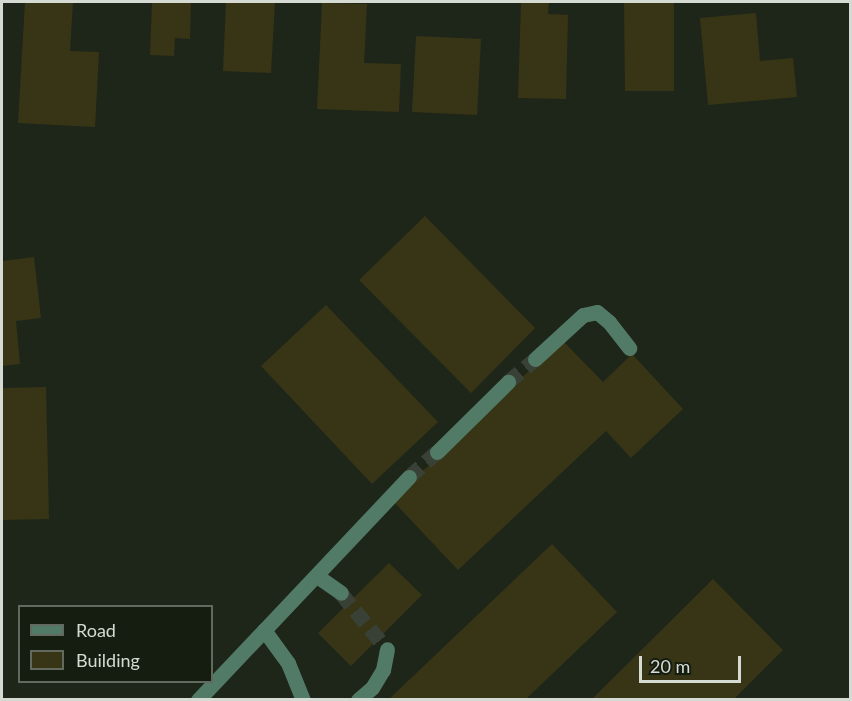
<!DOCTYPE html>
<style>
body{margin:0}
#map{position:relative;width:852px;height:701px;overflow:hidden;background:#1e261a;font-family:Lato,sans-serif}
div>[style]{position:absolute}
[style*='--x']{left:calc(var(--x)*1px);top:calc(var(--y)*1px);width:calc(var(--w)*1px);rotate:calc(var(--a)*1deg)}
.building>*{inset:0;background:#373515}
.minor-tunnel>*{height:15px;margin-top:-7.5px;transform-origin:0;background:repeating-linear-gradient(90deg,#394136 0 15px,transparent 0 23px)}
.minor>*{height:15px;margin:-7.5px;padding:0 7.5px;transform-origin:7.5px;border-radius:7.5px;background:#527b67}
span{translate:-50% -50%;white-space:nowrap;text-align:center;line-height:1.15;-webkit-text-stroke:6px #151d11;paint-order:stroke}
.frame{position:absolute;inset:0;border:3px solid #d5dbd2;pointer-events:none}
.legend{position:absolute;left:18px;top:605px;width:195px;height:78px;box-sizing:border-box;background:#151d11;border:2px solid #62695e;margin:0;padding:8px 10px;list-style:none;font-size:18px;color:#d5dbd2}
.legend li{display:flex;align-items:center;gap:12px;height:30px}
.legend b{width:30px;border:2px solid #62695e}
.scale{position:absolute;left:639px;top:656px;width:102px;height:27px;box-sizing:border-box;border:3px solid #d5dbd2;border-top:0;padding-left:8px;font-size:18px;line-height:21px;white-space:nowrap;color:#d5dbd2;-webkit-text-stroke:4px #151d11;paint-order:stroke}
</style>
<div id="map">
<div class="building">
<i style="clip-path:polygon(25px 2px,73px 2px,70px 51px,99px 52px,95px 127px,18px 123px)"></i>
<i style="clip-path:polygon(152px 2px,191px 2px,190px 39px,175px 38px,174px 56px,150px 55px)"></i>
<i style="clip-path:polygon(226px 2px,275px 2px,271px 73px,223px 71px)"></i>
<i style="clip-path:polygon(521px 2px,549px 2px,548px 14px,568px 15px,566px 99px,518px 98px)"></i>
<i style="clip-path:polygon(624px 2px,674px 2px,674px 91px,625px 91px)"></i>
<i style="clip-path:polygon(322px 3px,367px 4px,364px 63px,401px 64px,399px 112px,317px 109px)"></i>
<i style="clip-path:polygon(756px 13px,760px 61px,793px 58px,797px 97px,708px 105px,700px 18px)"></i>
<i style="clip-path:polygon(416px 36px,481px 39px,477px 115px,412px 112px)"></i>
<i style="clip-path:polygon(425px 216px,535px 328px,471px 393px,359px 280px)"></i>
<i style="clip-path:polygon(34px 257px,41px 318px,16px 321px,20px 364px,2px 366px,2px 261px)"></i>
<i style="clip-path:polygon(326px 305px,438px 422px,372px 484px,261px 366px)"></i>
<i style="clip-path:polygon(562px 340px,603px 382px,632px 354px,683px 409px,631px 458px,606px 431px,458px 570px,392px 500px)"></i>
<i style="clip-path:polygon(46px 387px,49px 519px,2px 520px,2px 388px)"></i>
<i style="clip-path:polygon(552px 544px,617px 612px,525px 700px,388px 700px)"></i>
<i style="clip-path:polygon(389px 563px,422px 595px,351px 666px,318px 633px)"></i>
<i style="clip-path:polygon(713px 579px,783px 650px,733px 700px,591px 700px)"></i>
</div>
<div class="minor-tunnel">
<i style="--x:508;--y:382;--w:35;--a:-40"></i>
<i style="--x:409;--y:477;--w:38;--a:-42"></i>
<i style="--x:341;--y:593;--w:72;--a:50.6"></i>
</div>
<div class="minor">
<i style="--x:535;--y:359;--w:65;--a:-42.5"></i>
<i style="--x:583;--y:315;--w:14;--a:-12"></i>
<i style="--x:597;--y:312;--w:16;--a:40"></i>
<i style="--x:609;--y:322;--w:33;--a:52"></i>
<i style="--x:437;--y:452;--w:100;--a:-44.6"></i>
<i style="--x:317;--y:576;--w:29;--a:35"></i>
<i style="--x:264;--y:630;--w:41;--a:54"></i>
<i style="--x:288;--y:663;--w:40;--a:68"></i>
<i style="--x:198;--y:700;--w:307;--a:-46.6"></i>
<i style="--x:358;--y:700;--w:18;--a:-41"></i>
<i style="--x:372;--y:688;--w:21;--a:-59"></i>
<i style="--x:383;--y:670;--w:21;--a:-79"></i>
</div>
<div class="frame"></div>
<ul class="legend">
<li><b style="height:8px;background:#527b67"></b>Road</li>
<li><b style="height:16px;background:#373515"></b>Building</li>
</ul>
<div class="scale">20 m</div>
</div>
